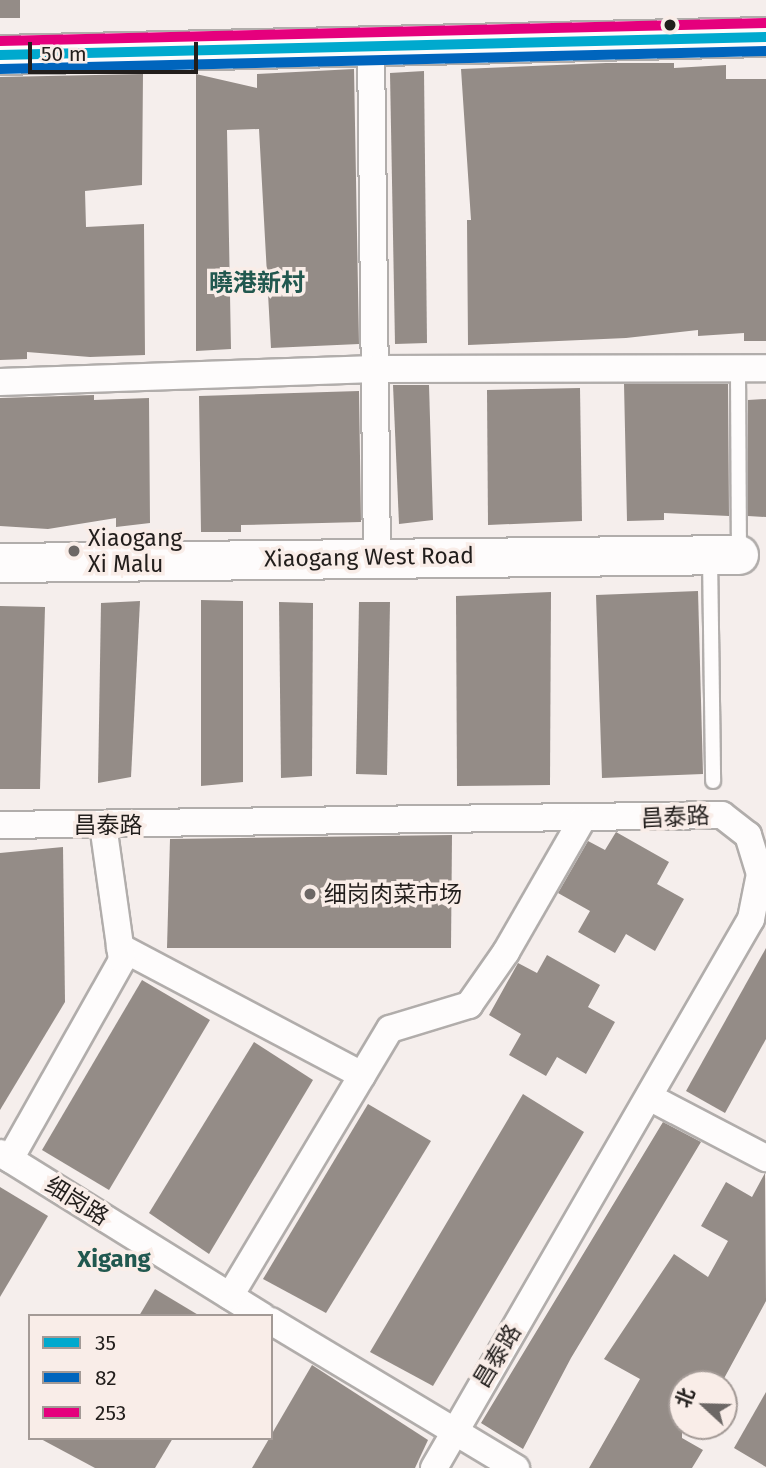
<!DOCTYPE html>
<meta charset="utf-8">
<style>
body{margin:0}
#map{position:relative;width:766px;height:1468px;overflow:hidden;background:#f5eeec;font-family:"Fira Sans","Noto Sans SC",sans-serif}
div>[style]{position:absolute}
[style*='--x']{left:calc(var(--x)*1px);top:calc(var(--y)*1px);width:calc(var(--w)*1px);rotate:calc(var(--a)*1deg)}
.building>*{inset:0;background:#948c87}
.roads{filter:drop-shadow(2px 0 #b1adab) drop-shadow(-2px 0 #b1adab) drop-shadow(0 2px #b1adab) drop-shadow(0 -2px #b1adab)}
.lane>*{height:14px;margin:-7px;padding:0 7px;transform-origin:7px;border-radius:7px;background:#fefcfc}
.street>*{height:26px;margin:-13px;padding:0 13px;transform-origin:13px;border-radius:13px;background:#fefcfc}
.secondary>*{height:38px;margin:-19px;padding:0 19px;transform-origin:19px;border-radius:19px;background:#fefcfc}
.bus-1>*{height:10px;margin:-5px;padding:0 5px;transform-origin:5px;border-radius:5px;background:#00a9ce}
.bus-2>*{height:10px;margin:-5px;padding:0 5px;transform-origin:5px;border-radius:5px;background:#0065bd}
.bus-3>*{height:10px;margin:-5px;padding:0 5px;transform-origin:5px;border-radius:5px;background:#e5007d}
.dots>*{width:19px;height:19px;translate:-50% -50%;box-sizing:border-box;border:4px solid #f9ede8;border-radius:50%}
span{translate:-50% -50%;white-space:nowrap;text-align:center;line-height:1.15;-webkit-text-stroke:7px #f9ede8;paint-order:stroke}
.poi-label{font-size:23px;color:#221e1c}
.left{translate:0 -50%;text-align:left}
.street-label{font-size:23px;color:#221e1c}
.neighbourhood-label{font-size:24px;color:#21584f;font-weight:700}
.legend{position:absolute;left:28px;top:1314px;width:245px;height:126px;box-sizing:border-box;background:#f9ede8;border:2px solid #a39a96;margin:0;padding:9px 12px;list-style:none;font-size:21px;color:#221e1c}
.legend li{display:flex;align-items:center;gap:14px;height:35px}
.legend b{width:35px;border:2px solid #a39a96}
.north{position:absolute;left:668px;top:1370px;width:70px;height:70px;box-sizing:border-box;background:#f9ede8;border:2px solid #a39a96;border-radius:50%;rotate:292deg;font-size:19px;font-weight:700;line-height:28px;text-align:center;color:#221e1c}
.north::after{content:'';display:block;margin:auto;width:24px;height:32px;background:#6c6765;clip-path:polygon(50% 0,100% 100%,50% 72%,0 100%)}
.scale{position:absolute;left:28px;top:42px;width:170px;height:32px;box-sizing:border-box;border:4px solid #221e1c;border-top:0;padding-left:9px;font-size:21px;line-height:24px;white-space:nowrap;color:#221e1c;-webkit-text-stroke:5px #f9ede8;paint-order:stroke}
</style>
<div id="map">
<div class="building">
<i style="clip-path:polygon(0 0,20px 0,20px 18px,0 18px)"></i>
<i style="clip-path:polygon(606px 63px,674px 63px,674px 68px,726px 65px,726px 79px,766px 79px,766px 341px,744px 341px,744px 333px,698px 336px,698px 330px,626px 338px,468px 345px,467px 220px,471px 220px,461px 69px)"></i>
<i style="clip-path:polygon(354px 69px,359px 344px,271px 348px,259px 129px,227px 130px,231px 349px,196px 351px,196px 74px,257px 88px,257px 74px)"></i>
<i style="clip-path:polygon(424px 71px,427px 343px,395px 344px,390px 73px)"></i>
<i style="clip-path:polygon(143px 74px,142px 185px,85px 191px,86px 227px,144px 224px,145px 355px,90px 357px,27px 352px,27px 359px,0 360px,0 77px)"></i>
<i style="clip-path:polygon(624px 384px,728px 384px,729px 516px,664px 513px,664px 520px,627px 521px)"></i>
<i style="clip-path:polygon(393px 385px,429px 385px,433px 520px,399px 524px)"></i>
<i style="clip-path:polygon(580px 388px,582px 521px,488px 525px,487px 390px)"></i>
<i style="clip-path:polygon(359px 391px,361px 522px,241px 525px,241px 532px,201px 532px,199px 396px)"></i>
<i style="clip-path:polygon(94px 395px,94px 400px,149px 398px,150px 523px,116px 527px,116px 518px,48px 529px,0 526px,0 398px)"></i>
<i style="clip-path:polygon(766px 399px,766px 517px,748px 516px,748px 400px)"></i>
<i style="clip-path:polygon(698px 591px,703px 774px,602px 778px,596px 595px)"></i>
<i style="clip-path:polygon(551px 592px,550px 785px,457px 786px,456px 596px)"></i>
<i style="clip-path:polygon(201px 600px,243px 601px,243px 782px,201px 786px)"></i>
<i style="clip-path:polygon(140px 601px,131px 777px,98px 783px,101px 603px)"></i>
<i style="clip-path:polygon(279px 602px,313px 603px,312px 776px,281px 778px)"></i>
<i style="clip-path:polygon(359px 602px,390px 602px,387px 775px,356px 774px)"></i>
<i style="clip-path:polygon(0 606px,45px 607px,40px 789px,0 789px)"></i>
<i style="clip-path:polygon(616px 832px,669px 862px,657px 884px,684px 899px,655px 951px,626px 934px,615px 953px,578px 932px,590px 911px,558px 893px,588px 841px,605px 850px)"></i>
<i style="clip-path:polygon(452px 835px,451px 948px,167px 948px,170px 839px)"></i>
<i style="clip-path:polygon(63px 847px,65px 1002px,0 1110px,0 853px)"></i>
<i style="clip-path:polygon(766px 948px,766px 1039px,725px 1113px,686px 1091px)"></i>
<i style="clip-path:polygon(547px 955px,600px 985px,588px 1007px,615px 1022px,586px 1074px,557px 1057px,546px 1076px,509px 1055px,521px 1034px,489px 1015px,518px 963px,537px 973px)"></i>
<i style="clip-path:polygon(142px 980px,210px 1020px,109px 1190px,42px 1150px)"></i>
<i style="clip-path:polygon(254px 1042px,313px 1080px,209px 1254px,149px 1213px)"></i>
<i style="clip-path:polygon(523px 1094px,584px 1132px,433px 1386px,370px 1352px)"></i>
<i style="clip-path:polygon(368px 1104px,431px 1141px,326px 1313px,263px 1279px)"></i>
<i style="clip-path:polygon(663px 1122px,701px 1142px,571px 1358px,523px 1449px,481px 1423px)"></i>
<i style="clip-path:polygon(765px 1173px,766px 1301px,721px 1384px,682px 1384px,682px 1438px,703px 1450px,692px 1468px,589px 1468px,640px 1379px,604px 1359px,674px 1254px,708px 1277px,728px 1241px,701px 1226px,726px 1182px,752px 1197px)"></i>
<i style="clip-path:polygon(0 1187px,48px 1216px,0 1297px)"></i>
<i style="clip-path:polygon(155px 1289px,200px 1316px,139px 1316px)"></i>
<i style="clip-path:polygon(312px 1365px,428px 1440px,415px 1468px,252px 1468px)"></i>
<i style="clip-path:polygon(766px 1392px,766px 1467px,734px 1448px)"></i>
<i style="clip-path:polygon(39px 1438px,173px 1438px,155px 1468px,95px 1468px)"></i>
</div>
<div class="roads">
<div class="lane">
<i style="--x:738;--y:370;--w:184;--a:89.7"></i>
<i style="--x:710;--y:556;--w:225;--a:89.2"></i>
</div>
<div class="street">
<i style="--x:371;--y:46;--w:510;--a:89.33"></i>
<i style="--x:0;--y:382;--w:375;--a:-2"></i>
<i style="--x:375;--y:369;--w:391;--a:-0.1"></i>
<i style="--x:0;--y:825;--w:722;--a:-0.79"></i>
<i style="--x:722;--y:815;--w:33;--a:38"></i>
<i style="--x:748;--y:835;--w:41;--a:72.9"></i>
<i style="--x:760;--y:874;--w:46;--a:101.3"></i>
<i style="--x:751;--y:919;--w:634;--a:120"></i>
<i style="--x:120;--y:947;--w:274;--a:27.9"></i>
<i style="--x:651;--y:1098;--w:130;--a:27.6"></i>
<i style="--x:0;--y:1153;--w:309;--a:31.9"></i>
<i style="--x:10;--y:1159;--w:228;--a:-60.6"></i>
<i style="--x:122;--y:960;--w:136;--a:-98"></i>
<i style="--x:230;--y:1296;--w:311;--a:-59.1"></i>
<i style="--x:390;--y:1029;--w:83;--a:-16.9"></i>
<i style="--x:469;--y:1005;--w:65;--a:-55.1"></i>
<i style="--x:506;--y:952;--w:152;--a:-60.1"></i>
<i style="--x:271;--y:1321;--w:286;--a:31"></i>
</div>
<div class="secondary">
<i style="--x:0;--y:55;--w:766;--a:-1.35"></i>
<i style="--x:0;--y:563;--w:739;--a:-0.62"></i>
</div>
</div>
<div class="bus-1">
<i style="--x:0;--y:55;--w:766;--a:-1.35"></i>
</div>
<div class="bus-2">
<i style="--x:0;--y:69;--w:766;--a:-1.35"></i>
</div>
<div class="bus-3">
<i style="--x:0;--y:41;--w:766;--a:-1.35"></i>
</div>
<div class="dots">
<i style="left:670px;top:25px;background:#221e1c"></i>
<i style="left:74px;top:551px;background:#6c6765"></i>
<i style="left:310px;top:894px;background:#6c6765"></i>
</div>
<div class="poi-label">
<span class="left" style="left:88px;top:551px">Xiaogang<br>Xi Malu</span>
<span class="left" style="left:324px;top:894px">细岗肉菜市场</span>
</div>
<div class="street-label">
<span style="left:369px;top:557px;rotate:-1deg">Xiaogang West Road</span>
<span style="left:675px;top:817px;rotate:-3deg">昌泰路</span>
<span style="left:108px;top:825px">昌泰路</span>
<span style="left:77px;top:1201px;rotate:32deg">细岗路</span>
<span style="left:497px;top:1356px;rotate:-59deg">昌泰路</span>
</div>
<div class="neighbourhood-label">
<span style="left:257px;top:284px">曉港新村</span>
<span style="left:114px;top:1260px">Xigang</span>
</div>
<ul class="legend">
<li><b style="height:9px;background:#00a9ce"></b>35</li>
<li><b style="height:9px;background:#0065bd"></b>82</li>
<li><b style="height:9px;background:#e5007d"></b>253</li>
</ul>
<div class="north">北</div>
<div class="scale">50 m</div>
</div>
